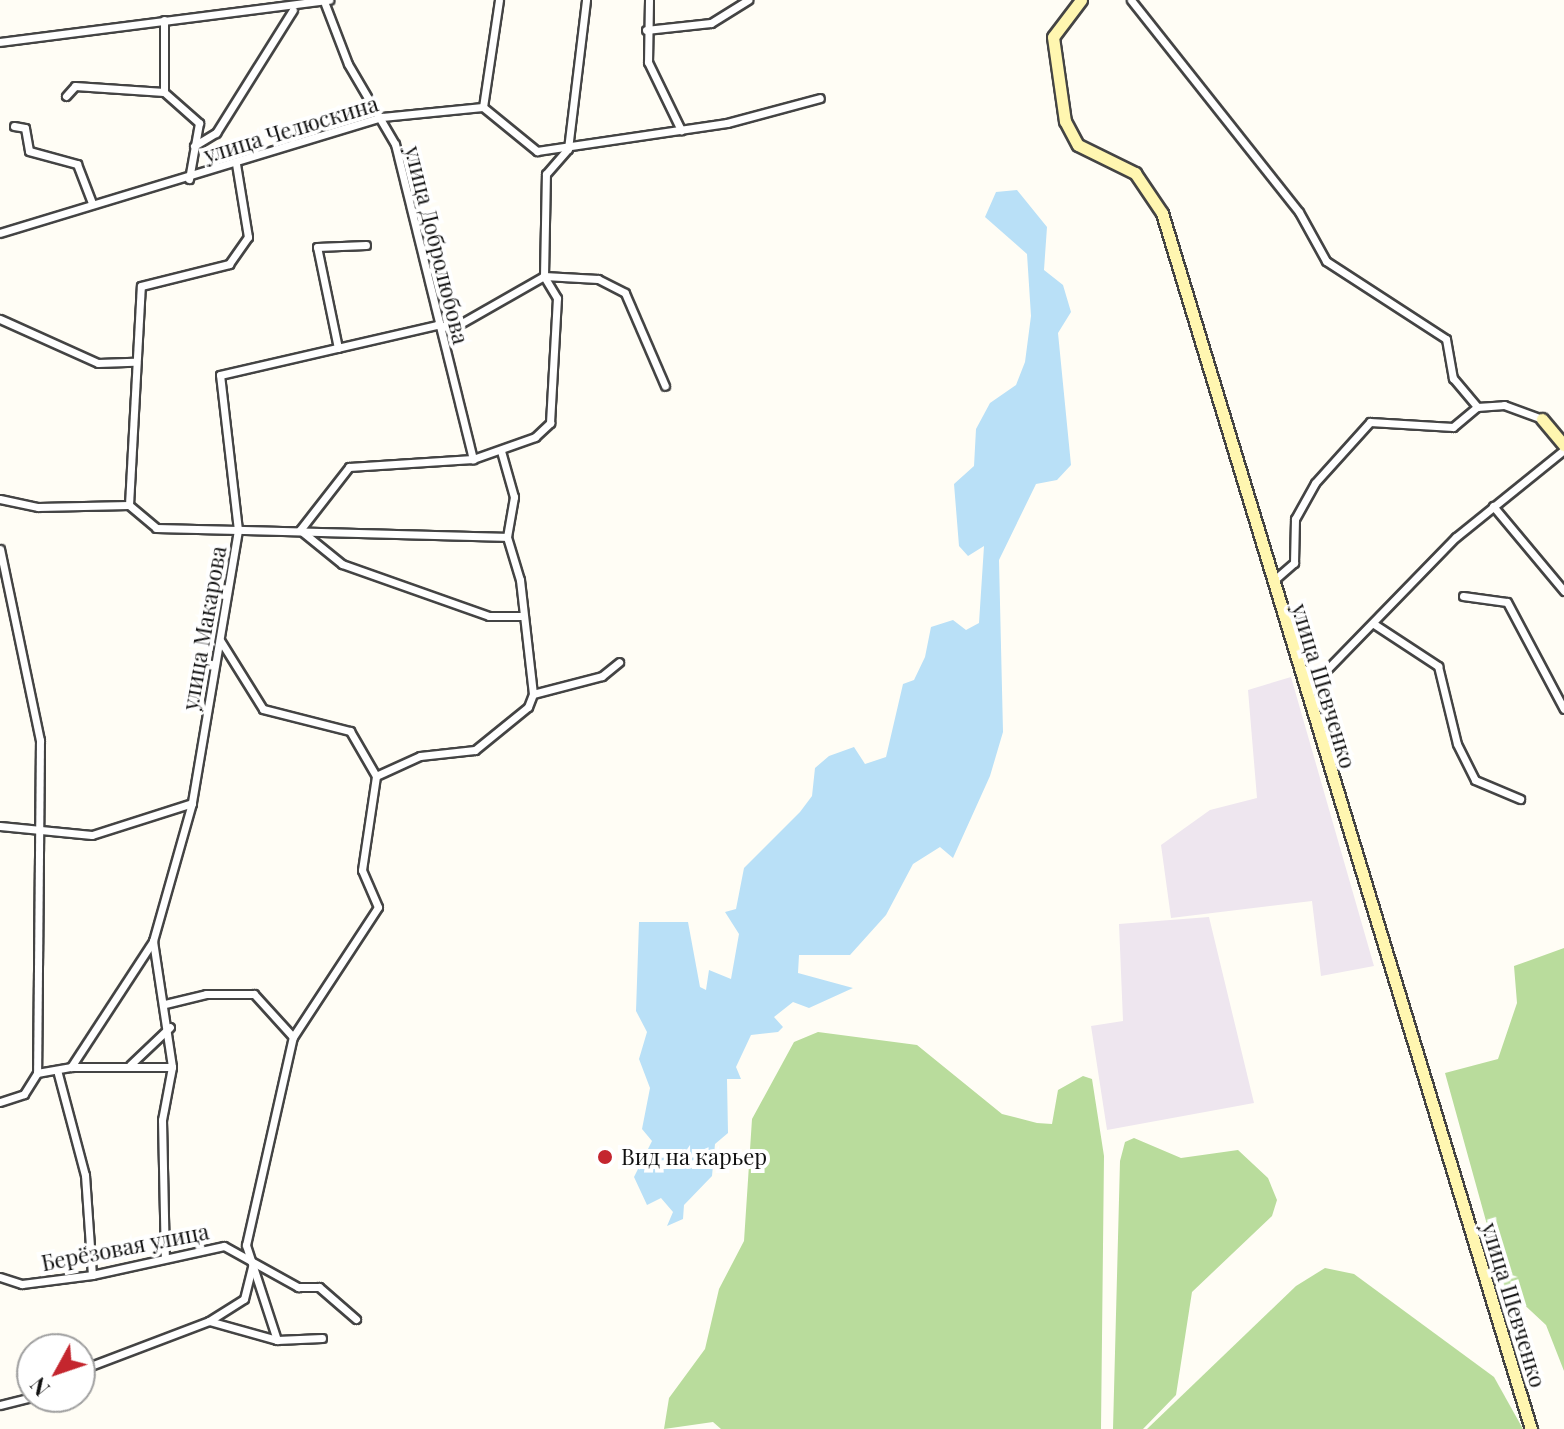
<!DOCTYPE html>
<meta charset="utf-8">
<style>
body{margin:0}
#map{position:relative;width:1564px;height:1429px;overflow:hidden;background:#fffdf5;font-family:"Playfair Display",serif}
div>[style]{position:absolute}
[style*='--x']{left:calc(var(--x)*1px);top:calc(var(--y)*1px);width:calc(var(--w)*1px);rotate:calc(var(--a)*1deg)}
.industrial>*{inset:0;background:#eee6ef}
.forest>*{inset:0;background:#b9dc9c}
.water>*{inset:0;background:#b9e0f7}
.roads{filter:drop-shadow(2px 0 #444) drop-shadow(-2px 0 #444) drop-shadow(0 2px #444) drop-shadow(0 -2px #444)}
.street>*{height:7px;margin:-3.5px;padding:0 3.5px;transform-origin:3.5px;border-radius:3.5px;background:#fff}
.secondary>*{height:11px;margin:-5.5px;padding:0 5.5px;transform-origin:5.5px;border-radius:5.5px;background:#fff6b0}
.dots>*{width:22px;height:22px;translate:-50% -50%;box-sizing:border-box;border:4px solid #fff;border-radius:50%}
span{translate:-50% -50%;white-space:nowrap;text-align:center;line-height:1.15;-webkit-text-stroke:8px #fff;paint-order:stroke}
.street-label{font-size:22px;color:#111}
.poi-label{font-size:22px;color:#111}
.left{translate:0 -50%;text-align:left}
.north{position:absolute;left:16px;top:1333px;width:80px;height:80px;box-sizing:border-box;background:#fff;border:2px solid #a0a0a0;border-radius:50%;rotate:230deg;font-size:22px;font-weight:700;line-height:32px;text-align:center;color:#111}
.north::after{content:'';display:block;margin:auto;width:28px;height:36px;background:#c4262e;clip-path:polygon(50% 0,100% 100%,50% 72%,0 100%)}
</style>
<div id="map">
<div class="industrial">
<i style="clip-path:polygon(1291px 677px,1374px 966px,1321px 976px,1312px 901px,1171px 918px,1161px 845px,1210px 810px,1257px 798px,1248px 690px)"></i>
<i style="clip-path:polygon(1209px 917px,1254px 1103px,1107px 1130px,1091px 1026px,1123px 1021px,1119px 924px)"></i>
</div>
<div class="forest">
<i style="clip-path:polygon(1564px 948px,1564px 1371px,1546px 1325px,1504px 1286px,1445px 1073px,1498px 1059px,1517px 1003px,1514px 966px)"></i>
<i style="clip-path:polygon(818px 1032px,917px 1045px,1002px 1114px,1037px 1123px,1052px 1124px,1058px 1090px,1083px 1076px,1092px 1079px,1104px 1156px,1101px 1429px,721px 1429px,713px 1422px,664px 1429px,669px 1398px,705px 1349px,719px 1289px,744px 1241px,752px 1119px,794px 1042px)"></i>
<i style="clip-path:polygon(1134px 1138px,1181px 1158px,1238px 1150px,1268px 1178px,1277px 1200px,1272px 1216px,1192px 1292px,1176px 1395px,1143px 1429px,1113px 1429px,1120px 1161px,1125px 1142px)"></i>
<i style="clip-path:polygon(1325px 1268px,1354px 1274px,1494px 1377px,1523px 1429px,1147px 1429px,1296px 1286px)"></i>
</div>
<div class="water">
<i style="clip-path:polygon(1017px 190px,1047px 227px,1044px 270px,1063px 285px,1071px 312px,1058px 333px,1071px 465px,1057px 480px,1036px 484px,999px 560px,1003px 732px,990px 776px,953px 858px,940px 847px,913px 864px,886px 915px,850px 955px,799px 955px,798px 973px,853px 988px,809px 1008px,793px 1002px,774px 1017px,783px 1027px,778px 1032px,751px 1035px,736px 1067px,741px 1079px,727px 1079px,728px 1133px,715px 1144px,712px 1176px,684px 1205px,683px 1219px,667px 1226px,673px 1212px,661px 1198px,647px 1205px,634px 1177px,652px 1141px,642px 1129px,650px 1088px,639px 1059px,647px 1032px,636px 1011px,639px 922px,688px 922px,700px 987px,706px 990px,709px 970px,731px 979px,739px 934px,725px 912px,736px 909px,744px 868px,800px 812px,812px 796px,815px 768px,829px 756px,854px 747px,865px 764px,886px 757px,903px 684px,914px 680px,925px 657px,931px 627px,953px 620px,966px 630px,979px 623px,984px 546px,968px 556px,959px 546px,954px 484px,974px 466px,976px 429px,990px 403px,1016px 385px,1025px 362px,1031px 316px,1027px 254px,985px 217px,996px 192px)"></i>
</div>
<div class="roads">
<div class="street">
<i style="--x:649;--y:0;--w:62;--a:90.9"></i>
<i style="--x:648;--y:62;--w:76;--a:64.1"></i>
<i style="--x:1131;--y:0;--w:270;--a:51.6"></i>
<i style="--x:1299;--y:212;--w:56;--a:61.1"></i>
<i style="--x:1326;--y:261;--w:143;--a:33"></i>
<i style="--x:1446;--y:339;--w:40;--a:80"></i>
<i style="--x:1453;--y:378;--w:38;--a:50"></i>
<i style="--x:325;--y:4;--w:64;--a:69"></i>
<i style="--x:348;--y:64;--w:93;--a:59.6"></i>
<i style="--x:395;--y:144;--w:325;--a:76.1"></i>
<i style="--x:164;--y:20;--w:72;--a:90"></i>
<i style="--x:164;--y:92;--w:47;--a:41.5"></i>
<i style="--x:199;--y:123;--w:57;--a:100.1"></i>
<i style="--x:646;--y:30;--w:65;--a:-6.1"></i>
<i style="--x:711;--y:23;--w:44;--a:-31.9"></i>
<i style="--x:0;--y:42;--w:332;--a:-7.3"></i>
<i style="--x:66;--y:96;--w:13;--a:-48"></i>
<i style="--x:75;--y:86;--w:89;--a:3.9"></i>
<i style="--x:483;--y:107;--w:108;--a:-81.5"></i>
<i style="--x:14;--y:126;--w:11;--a:10"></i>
<i style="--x:25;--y:128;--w:23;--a:80"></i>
<i style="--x:29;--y:151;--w:50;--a:15.2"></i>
<i style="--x:77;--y:164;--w:40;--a:69"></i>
<i style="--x:194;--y:146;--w:26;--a:-31"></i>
<i style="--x:216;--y:133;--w:145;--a:-58"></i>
<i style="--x:0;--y:233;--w:399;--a:-16.9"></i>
<i style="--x:382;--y:117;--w:101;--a:-5.7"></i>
<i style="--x:483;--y:107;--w:70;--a:39.2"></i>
<i style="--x:537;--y:151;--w:192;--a:-8.4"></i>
<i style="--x:727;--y:123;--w:96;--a:-15"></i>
<i style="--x:544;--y:276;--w:102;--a:-88.9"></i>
<i style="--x:546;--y:174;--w:33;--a:-49"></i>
<i style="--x:568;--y:149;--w:150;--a:-83.1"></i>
<i style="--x:544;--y:276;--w:54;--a:3.2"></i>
<i style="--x:598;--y:279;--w:30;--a:27"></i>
<i style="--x:625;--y:293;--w:101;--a:66.7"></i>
<i style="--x:0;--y:319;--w:107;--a:24.2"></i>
<i style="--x:98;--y:363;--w:36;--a:-2"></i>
<i style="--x:338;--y:348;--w:103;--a:-101.7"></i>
<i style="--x:317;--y:247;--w:49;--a:-2.3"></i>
<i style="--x:0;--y:499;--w:39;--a:12"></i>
<i style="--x:38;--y:507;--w:91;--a:-1.3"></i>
<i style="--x:129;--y:505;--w:35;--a:40"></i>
<i style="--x:156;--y:528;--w:82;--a:1.4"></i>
<i style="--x:238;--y:530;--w:277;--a:99.6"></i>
<i style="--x:192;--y:803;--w:143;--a:105.8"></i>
<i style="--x:153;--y:941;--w:127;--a:81.4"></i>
<i style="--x:172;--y:1067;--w:54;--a:100.7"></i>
<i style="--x:162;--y:1120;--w:138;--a:88.8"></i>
<i style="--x:129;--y:505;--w:219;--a:-86.9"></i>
<i style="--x:141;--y:286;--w:91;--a:-14"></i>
<i style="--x:229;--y:264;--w:33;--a:-55"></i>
<i style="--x:248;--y:237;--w:74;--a:-99.3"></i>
<i style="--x:1493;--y:506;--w:111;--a:50.1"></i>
<i style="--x:507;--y:537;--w:269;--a:-178.5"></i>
<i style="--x:238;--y:530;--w:156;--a:-96.6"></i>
<i style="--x:220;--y:375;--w:223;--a:-13"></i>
<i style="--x:437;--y:325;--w:16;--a:11"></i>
<i style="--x:453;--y:328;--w:105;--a:-29.7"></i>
<i style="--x:0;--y:549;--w:195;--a:78.2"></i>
<i style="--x:40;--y:740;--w:333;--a:90.5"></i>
<i style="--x:1273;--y:581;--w:28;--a:-41"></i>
<i style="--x:1294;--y:563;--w:44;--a:-88.7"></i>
<i style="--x:1295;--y:519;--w:41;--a:-60.9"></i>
<i style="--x:1315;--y:483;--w:82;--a:-48"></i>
<i style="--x:1370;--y:422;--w:83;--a:3.4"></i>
<i style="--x:1453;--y:427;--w:31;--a:-40"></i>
<i style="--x:1477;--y:407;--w:27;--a:-4"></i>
<i style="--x:1504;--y:405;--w:40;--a:20.2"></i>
<i style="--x:1463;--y:596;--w:44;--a:7.8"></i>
<i style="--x:1507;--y:602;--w:121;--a:62"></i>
<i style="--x:523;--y:616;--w:34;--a:180"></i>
<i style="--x:489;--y:616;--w:156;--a:-160.5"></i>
<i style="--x:342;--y:564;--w:54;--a:-141"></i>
<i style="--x:300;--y:530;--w:80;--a:-52.1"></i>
<i style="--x:349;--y:467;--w:124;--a:-3.7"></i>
<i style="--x:473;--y:459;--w:66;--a:-19.5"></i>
<i style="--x:535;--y:437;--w:21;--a:-43"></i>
<i style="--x:550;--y:423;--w:125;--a:-86.8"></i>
<i style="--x:557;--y:298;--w:26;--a:-121"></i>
<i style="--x:1374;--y:624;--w:77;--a:33.3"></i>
<i style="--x:1438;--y:666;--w:80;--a:76.3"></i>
<i style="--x:1457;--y:744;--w:40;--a:63.4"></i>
<i style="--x:1475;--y:780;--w:49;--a:22.9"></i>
<i style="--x:220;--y:640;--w:81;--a:58.1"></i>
<i style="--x:263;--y:709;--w:90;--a:14.2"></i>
<i style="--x:350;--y:731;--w:52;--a:60"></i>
<i style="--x:1306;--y:691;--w:215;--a:-45.8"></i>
<i style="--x:1456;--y:537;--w:139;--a:-38.9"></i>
<i style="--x:533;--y:694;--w:71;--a:-14.6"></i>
<i style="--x:602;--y:676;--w:22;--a:-39"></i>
<i style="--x:0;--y:826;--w:92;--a:5.6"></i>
<i style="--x:92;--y:835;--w:105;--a:-17.7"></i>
<i style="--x:165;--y:1004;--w:42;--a:-13.7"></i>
<i style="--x:206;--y:994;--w:48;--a:0"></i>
<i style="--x:254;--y:994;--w:58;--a:47.8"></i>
<i style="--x:130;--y:1065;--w:55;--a:-43.5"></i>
<i style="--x:71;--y:1067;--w:101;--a:0"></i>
<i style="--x:57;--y:1070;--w:109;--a:75.1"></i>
<i style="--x:85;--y:1175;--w:100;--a:86"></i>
<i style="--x:0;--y:1102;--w:25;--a:-18"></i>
<i style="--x:24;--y:1094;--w:25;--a:-58"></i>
<i style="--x:37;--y:1073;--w:35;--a:-10"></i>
<i style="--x:71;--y:1067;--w:150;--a:-56.9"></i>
<i style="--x:0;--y:1277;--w:23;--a:18"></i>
<i style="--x:22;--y:1284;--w:71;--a:-7.3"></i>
<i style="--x:92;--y:1275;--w:135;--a:-12.4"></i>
<i style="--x:224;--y:1246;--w:85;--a:29"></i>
<i style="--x:298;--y:1287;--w:21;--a:0"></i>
<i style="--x:319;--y:1287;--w:49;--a:40.9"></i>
<i style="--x:209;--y:1321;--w:71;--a:15.6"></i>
<i style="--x:277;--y:1340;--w:45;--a:-2.5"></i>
<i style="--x:277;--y:1340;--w:100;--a:-108.1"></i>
<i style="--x:246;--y:1245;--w:213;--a:-77.3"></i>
<i style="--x:293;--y:1037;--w:155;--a:-56.8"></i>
<i style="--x:378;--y:907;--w:40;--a:-113.4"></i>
<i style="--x:362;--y:870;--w:95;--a:-81.5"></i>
<i style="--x:376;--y:776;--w:48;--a:-24.4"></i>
<i style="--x:420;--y:756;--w:55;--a:-6.2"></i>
<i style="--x:475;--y:750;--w:68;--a:-39.1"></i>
<i style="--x:528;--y:707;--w:14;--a:-69"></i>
<i style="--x:533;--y:694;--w:115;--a:-96.5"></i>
<i style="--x:520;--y:580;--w:45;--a:-106.8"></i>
<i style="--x:507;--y:537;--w:41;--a:-80.1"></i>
<i style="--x:514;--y:497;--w:48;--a:-105.8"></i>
<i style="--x:80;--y:1370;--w:138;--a:-20.8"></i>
<i style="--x:209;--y:1321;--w:41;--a:-32.2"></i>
<i style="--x:244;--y:1299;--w:34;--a:-76"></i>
<i style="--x:0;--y:1405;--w:33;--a:-14"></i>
</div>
<div class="secondary">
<i style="--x:1081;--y:0;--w:46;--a:127.1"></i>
<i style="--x:1053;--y:37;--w:85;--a:81.9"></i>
<i style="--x:1065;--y:121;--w:27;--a:62"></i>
<i style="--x:1078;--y:145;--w:64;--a:26.2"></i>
<i style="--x:1135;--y:173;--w:48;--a:56"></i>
<i style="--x:1162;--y:213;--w:1271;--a:73.12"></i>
<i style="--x:1542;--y:419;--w:34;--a:50"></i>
</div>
</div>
<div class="dots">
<i style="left:605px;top:1157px;background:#c4262e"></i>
</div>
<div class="street-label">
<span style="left:291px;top:129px;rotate:-17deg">улица Челюскина</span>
<span style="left:437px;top:245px;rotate:76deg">улица Добролюбова</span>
<span style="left:204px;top:628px;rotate:-80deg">улица Макарова</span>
<span style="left:1324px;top:686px;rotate:73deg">улица Шевченко</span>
<span style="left:125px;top:1247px;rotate:-11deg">Берёзовая улица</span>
<span style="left:1514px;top:1305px;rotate:73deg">улица Шевченко</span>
</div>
<div class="poi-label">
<span class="left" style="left:621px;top:1157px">Вид на карьер</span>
</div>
<div class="north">N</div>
</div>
